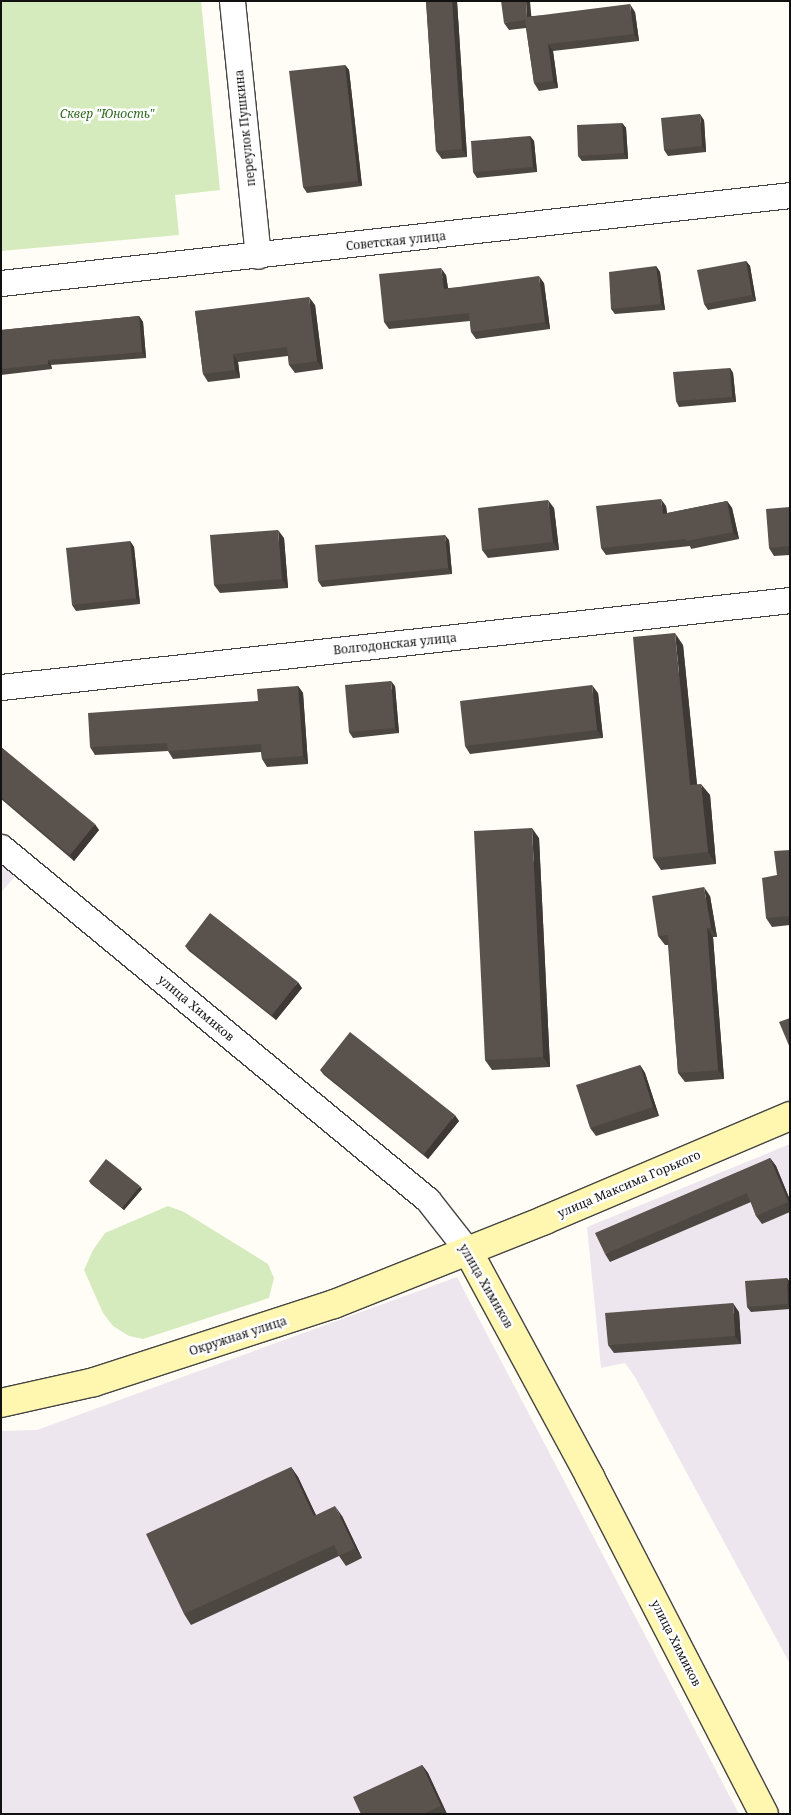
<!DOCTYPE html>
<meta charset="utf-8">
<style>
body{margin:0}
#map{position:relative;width:791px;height:1815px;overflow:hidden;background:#fffdf5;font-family:"Noto Serif",serif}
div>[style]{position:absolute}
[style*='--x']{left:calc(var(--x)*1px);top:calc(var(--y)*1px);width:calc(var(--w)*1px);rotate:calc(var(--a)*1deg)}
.industrial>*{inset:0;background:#eee6ef}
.green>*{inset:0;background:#d5ebbd}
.roads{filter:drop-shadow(1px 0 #444) drop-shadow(-1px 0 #444) drop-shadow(0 1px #444) drop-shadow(0 -1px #444)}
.street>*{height:25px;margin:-12.5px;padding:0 12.5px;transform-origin:12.5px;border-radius:12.5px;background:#fff}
.secondary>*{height:28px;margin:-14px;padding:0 14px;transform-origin:14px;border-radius:14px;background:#fff6b0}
.wall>*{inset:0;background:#4d4742}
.shaded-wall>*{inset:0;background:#3f3936}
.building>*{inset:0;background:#5a524d}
span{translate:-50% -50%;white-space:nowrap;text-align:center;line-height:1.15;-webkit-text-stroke:5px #fff;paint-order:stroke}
.park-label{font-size:12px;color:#2f6b1f;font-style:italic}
.street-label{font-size:12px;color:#111}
.frame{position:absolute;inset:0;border:2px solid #111;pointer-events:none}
</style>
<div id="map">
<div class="industrial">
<i style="clip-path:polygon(1px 857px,19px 872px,1px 892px)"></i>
<i style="clip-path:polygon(790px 1144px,790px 1664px,635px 1377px,625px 1363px,601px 1368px,587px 1227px)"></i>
<i style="clip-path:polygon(457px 1277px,739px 1814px,1px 1814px,1px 1431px,37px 1430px)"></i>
</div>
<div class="green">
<i style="clip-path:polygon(1px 1px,201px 1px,220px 190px,175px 195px,179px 235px,1px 251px)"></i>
<i style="clip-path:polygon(168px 1206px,184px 1212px,268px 1264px,274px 1278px,269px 1298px,143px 1339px,129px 1336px,113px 1326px,103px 1313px,84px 1270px,93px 1250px,105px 1233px)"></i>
</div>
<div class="roads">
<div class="street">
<i style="--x:232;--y:1;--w:256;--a:84.2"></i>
<i style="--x:1;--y:283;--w:794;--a:-6.36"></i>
<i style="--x:1;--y:687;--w:794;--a:-6.29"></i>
<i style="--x:1;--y:847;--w:554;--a:39.58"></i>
<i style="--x:428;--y:1200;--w:65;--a:51.9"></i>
</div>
<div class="secondary">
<i style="--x:468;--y:1251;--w:257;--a:61.6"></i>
<i style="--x:590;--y:1477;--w:379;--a:62.7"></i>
<i style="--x:1;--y:1403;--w:95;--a:-12.7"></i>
<i style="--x:94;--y:1382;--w:252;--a:-18"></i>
<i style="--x:334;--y:1304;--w:227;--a:-21.7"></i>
<i style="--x:545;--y:1220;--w:266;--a:-23"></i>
</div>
</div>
<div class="wall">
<i style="clip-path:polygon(426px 1px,457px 1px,467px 157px,442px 159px,436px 151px)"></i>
<i style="clip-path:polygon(635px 12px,639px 41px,553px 51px,558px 88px,539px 91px,534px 83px,526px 28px,509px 30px,504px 23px,532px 16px)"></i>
<i style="clip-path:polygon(345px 65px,349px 70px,362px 186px,307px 193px,303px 187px)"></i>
<i style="clip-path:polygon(704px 120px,706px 152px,668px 156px,664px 150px)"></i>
<i style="clip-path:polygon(622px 123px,626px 128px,628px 159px,582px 161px,578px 156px)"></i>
<i style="clip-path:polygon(530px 136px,534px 141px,537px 172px,477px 178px,473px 172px)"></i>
<i style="clip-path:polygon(746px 261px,750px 266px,756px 301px,708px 310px,704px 304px)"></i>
<i style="clip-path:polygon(656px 266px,660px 272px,665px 310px,615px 314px,611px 309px)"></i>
<i style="clip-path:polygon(446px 275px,448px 288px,544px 283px,550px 329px,476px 339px,471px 332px,470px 321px,389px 329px,384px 322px)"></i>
<i style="clip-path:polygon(315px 305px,323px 369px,295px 373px,289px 365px,288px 356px,238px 362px,240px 378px,208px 382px,203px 374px,195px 311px)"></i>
<i style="clip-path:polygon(139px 316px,143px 322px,146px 358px,51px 365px,52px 369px,1px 375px,1px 330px)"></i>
<i style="clip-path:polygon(730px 368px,733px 373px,736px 402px,679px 407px,676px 401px)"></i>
<i style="clip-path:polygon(727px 501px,732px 508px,739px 539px,691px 549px,690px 546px,606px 555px,601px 548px,666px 506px,667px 513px)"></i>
<i style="clip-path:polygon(790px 507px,790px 555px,774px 556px,769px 548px)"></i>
<i style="clip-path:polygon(554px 508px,559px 550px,488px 558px,482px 550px)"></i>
<i style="clip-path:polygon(284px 538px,288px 588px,220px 593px,214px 585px)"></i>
<i style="clip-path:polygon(449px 540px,452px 574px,322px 587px,318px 581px)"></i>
<i style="clip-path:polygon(130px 541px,134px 547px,140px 604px,76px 611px,72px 605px)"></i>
<i style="clip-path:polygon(683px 645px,697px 784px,710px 795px,716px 864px,661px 870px,653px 858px)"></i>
<i style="clip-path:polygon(298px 686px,303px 693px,308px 764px,267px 767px,262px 759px,261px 752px,173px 759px,168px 751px,95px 755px,90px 747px,258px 701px)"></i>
<i style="clip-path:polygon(395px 686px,399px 733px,353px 738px,349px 732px)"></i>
<i style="clip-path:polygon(598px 693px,603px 738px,470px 754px,465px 746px)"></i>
<i style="clip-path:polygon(1px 747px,99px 830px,74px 861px,1px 799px)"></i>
<i style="clip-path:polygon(539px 838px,550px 1067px,492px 1070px,485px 1060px)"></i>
<i style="clip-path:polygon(790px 850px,790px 925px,772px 927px,766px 918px,777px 875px)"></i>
<i style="clip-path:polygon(710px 896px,717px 937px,713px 937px,724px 1079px,685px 1082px,678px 1073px,668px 945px,665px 945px,658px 936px)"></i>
<i style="clip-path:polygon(185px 946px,302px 988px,276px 1020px,189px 951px)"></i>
<i style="clip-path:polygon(640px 1065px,645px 1073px,659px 1116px,596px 1136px,590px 1128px)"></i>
<i style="clip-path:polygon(320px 1070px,459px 1121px,428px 1159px,324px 1075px)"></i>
<i style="clip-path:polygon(770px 1158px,776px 1166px,790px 1200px,790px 1212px,762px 1224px,756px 1216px,751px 1202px,610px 1262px,605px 1254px)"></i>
<i style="clip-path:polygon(89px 1181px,142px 1189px,124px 1210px,91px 1184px)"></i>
<i style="clip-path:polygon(790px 1282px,790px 1309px,751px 1312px,747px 1307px)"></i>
<i style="clip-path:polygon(739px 1312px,741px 1344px,614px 1353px,608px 1345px)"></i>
<i style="clip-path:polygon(291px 1467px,298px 1477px,316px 1515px,342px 1516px,362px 1558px,346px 1566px,339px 1556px,191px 1625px,184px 1614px)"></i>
<i style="clip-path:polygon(422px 1765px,428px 1773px,447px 1814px,361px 1814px)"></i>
</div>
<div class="shaded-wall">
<i style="clip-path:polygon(452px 1px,457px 1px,467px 157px,462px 149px)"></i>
<i style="clip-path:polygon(526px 1px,530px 1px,532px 24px,527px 17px)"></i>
<i style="clip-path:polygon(630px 4px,635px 12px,639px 41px,634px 34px)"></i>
<i style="clip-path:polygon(548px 44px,553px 51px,558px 88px,553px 81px)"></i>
<i style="clip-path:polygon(345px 65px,349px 70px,362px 186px,358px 181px)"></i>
<i style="clip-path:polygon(700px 114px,704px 120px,706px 152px,702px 146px)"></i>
<i style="clip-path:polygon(622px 123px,626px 128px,628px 159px,624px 153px)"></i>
<i style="clip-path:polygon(530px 136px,534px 141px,537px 172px,533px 167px)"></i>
<i style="clip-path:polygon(746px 261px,750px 266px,756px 301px,752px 295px)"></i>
<i style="clip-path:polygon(656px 266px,660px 272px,665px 310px,661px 304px)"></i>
<i style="clip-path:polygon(441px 268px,446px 275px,449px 296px,444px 289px)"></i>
<i style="clip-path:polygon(539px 276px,544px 283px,550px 329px,545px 322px)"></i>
<i style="clip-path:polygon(309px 297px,315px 305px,323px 369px,317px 361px)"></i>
<i style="clip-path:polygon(139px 316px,143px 322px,146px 358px,142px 352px)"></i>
<i style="clip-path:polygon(233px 354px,238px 362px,240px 378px,235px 370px)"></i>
<i style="clip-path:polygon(48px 360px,51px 365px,52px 369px,48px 364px)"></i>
<i style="clip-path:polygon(730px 368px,733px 373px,736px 402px,732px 397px)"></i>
<i style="clip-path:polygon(661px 499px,666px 506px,668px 521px,663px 514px)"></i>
<i style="clip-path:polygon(548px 500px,554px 508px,559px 550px,553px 542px)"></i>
<i style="clip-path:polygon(727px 501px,732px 508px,739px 539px,733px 532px)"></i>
<i style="clip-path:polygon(278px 530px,284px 538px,288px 588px,282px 579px)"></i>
<i style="clip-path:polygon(445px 535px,449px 540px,452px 574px,448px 568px)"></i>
<i style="clip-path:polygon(130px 541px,134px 547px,140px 604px,136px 598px)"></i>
<i style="clip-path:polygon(675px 633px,683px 645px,698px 796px,690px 785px)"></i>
<i style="clip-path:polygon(391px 681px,395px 686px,399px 733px,395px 728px)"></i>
<i style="clip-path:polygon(592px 685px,598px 693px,603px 738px,597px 730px)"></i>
<i style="clip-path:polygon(298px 686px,303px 693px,308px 764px,303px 756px)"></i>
<i style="clip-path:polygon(701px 784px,710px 795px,716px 864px,708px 852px)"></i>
<i style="clip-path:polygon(95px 824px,99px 830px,74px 861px,70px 855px)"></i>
<i style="clip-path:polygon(532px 828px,539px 838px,550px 1067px,543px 1057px)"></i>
<i style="clip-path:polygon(704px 887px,710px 896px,717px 937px,711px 928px)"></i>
<i style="clip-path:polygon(707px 928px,713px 937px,724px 1079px,718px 1070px)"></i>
<i style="clip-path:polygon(298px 982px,302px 988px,276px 1020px,272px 1015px)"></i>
<i style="clip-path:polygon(640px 1065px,645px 1073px,659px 1116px,653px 1107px)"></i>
<i style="clip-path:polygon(455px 1115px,459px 1121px,428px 1159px,424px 1154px)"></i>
<i style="clip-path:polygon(770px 1158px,776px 1166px,790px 1200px,790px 1204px)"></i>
<i style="clip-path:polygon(140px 1186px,142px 1189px,124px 1210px,122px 1208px)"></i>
<i style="clip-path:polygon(787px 1278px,790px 1282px,790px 1306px,788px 1304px)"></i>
<i style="clip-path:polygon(733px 1303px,739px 1312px,741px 1344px,735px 1336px)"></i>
<i style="clip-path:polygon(291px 1467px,298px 1477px,321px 1526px,314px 1516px)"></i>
<i style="clip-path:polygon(335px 1506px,342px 1516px,362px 1558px,355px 1548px)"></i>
<i style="clip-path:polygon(422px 1765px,428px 1773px,447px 1814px,441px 1806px)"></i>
</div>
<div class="building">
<i style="clip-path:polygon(426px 1px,452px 1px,462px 149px,436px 151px)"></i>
<i style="clip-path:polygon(501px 1px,526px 1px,527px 17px,630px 4px,634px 34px,548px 44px,553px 81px,534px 83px,525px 20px,504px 23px)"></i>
<i style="clip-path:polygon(345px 65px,358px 181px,303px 187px,289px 71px)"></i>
<i style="clip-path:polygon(700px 114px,702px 146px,664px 150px,661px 118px)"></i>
<i style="clip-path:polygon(622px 123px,624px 153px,578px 156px,577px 125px)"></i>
<i style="clip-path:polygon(530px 136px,533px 167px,473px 172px,471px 141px)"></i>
<i style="clip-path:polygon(746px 261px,752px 295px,704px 304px,697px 270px)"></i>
<i style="clip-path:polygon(656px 266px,661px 304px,611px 309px,609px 272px)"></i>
<i style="clip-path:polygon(441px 268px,444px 289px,539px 276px,545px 322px,471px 332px,469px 313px,384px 322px,379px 274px)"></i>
<i style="clip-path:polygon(309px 297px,317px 361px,289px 365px,287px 347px,233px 354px,235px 370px,203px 374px,195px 311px)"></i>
<i style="clip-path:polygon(139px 316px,142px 352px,48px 360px,48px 364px,1px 369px,1px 330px)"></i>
<i style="clip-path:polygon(730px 368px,732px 397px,676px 401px,673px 372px)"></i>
<i style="clip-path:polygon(661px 499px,663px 514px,727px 501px,733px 532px,686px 541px,686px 539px,601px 548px,596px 506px)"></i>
<i style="clip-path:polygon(548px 500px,553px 542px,482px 550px,478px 508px)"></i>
<i style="clip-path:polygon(790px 507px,790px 546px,769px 548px,766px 509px)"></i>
<i style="clip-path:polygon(278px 530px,282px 579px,214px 585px,210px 535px)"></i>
<i style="clip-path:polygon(445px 535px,448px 568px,318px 581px,315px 545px)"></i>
<i style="clip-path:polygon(130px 541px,136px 598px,72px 605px,66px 548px)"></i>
<i style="clip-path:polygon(675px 633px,690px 785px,701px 784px,708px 852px,653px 858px,633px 637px)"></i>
<i style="clip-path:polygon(391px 681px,395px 728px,349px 732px,345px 685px)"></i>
<i style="clip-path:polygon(592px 685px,597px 730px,465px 746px,460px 701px)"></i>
<i style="clip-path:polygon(298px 686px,303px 756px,262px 759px,261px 744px,168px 751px,167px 743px,90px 747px,88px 713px,258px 701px,257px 689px)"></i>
<i style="clip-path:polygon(1px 747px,95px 824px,70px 855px,1px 797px)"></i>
<i style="clip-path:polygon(532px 828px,543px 1057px,485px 1060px,474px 831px)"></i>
<i style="clip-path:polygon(790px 850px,790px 916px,766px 918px,762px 878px,777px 875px,774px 851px)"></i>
<i style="clip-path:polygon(704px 887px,711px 928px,707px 928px,718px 1070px,678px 1073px,668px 935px,658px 936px,652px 896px)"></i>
<i style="clip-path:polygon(210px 913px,298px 982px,272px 1015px,185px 946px)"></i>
<i style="clip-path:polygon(790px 1018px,790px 1048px,779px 1022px)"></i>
<i style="clip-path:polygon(350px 1032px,455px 1115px,424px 1154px,320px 1070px)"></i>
<i style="clip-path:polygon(640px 1065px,653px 1107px,590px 1128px,576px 1085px)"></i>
<i style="clip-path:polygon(770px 1158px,788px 1202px,756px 1216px,747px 1193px,605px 1254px,595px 1233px)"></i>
<i style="clip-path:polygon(106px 1159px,140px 1186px,122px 1208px,89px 1181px)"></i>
<i style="clip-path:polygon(787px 1278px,788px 1304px,747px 1307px,745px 1281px)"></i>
<i style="clip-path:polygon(733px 1303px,735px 1336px,608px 1345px,605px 1313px)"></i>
<i style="clip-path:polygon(291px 1467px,314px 1516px,335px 1506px,355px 1548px,339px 1556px,334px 1545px,184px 1614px,146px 1534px)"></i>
<i style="clip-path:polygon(422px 1765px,441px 1806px,423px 1814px,361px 1814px,353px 1797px)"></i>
</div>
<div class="park-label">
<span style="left:107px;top:114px">Сквер "Юность"</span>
</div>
<div class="street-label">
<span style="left:245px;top:128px;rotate:-96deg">переулок Пушкина</span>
<span style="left:396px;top:241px;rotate:-6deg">Советская улица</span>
<span style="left:395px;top:644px;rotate:-6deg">Волгодонская улица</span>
<span style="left:196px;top:1008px;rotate:40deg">улица Химиков</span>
<span style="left:629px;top:1184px;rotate:-23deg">улица Максима Горького</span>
<span style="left:486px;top:1286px;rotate:60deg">улица Химиков</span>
<span style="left:238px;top:1336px;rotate:-18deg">Окружная улица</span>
<span style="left:676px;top:1643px;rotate:63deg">улица Химиков</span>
</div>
<div class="frame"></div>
</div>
